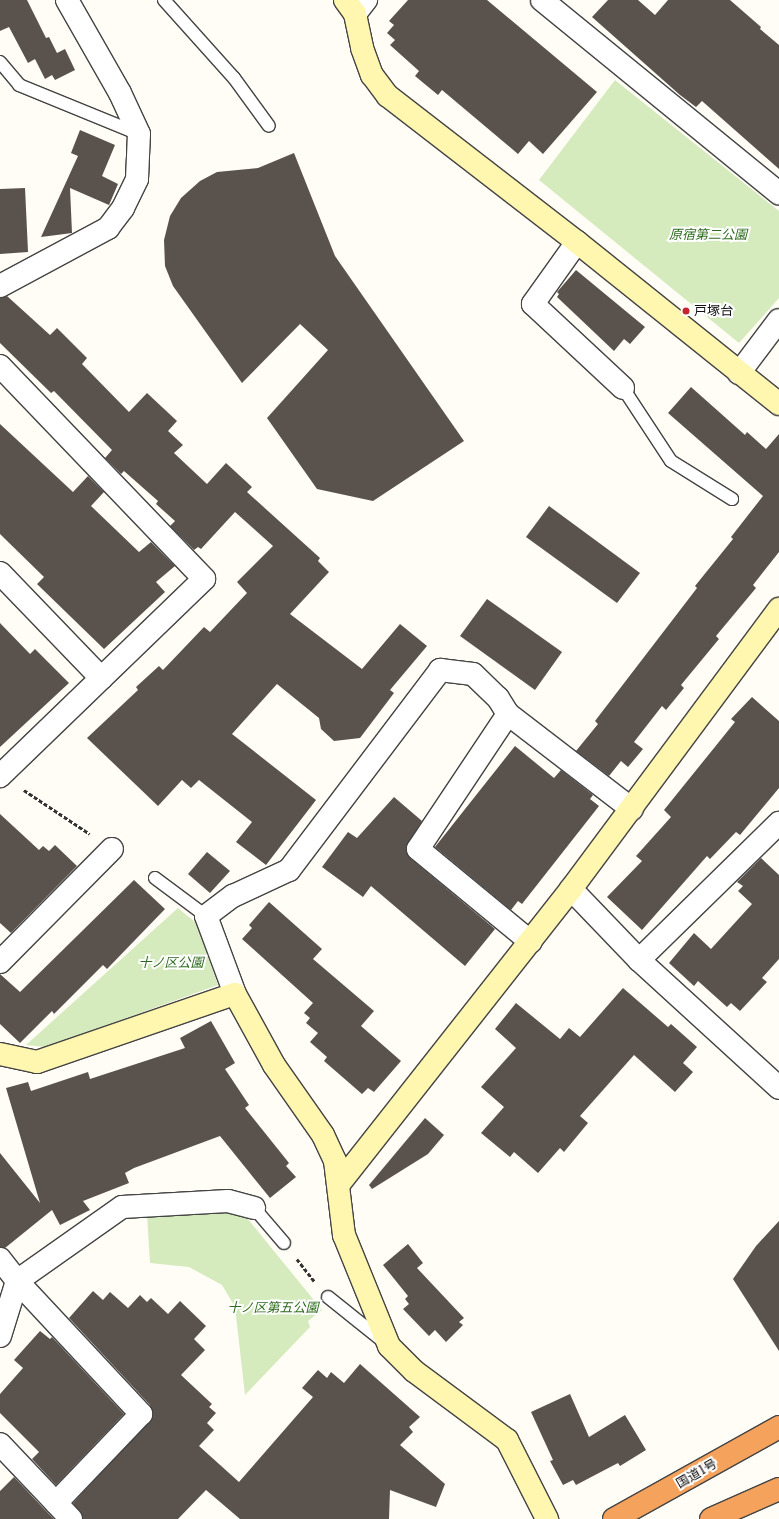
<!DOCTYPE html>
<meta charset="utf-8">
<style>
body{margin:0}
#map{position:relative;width:779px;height:1519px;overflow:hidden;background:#fffdf5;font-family:"Libre Baskerville","Noto Sans JP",serif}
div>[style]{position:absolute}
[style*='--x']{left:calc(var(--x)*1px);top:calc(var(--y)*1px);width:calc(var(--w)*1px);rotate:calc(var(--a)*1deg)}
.green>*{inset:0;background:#d5ebbd}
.building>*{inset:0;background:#5a524d}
.path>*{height:2.5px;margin-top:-1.25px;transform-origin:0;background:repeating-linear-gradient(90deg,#333 0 4px,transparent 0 6px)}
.roads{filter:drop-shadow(1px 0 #444) drop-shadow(-1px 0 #444) drop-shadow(0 1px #444) drop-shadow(0 -1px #444)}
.lane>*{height:12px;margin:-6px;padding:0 6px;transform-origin:6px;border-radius:6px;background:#fff}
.street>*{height:22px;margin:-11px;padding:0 11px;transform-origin:11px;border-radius:11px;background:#fff}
.secondary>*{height:22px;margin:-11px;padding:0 11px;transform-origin:11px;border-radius:11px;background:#fff6b0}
.highway>*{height:22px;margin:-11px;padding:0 11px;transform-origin:11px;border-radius:11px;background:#f5a25d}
.dots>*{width:11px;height:11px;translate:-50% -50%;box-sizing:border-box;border:2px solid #fff;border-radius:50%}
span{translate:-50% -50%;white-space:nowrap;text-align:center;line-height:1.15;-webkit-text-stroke:4px #fff;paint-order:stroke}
.park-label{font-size:13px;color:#2f6b1f;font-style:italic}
.poi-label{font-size:13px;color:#111}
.left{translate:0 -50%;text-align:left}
.street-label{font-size:13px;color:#111}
</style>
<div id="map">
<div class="green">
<i style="clip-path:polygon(615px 80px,779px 211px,779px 298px,739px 343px,539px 180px)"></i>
<i style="clip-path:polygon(178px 908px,196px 923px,218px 985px,46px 1047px,26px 1045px)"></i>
<i style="clip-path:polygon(232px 1211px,247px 1218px,322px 1310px,308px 1321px,310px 1327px,245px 1395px,235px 1307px,222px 1285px,189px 1267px,150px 1263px,147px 1215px)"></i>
</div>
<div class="building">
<i style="clip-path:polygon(0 0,27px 0,46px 38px,49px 37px,57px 53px,65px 49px,75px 70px,55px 80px,52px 75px,45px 79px,35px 59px,28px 63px,9px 27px,0 31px)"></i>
<i style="clip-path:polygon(408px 0,487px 0,597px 92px,543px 154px,529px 141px,518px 154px,442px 90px,438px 95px,415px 76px,419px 71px,390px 45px,395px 40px,387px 33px,394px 25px,389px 21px)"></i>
<i style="clip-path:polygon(608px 0,638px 0,655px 15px,668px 0,730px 0,761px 27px,760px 29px,779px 45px,779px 169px,702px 101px,696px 107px,680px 95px,592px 17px)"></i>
<i style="clip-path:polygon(80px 130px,115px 145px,102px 176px,118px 184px,109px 205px,70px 188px,72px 233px,41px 237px,78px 156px,71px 153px)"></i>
<i style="clip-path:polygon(294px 153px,335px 256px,464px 441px,373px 501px,317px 489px,267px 418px,328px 350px,300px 324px,242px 383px,173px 286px,165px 266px,164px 240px,170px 216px,181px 198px,200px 181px,217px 172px,258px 168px)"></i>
<i style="clip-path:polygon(25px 188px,28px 252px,0 254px,0 189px)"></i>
<i style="clip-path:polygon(576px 270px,645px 327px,630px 344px,624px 339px,614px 351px,557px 297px,559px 294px,557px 292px)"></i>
<i style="clip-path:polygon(7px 296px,50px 335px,57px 328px,87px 358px,82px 364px,129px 412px,147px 393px,177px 421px,168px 431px,183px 445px,174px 453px,207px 484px,226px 463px,252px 487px,247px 492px,320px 558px,318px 561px,329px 572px,290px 614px,362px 669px,400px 624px,427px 646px,390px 690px,394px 693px,360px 738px,334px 741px,321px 729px,319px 718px,277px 684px,232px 734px,316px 800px,266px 865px,236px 842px,252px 822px,199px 780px,191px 788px,182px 780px,158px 806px,87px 738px,138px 690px,136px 687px,159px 666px,163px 670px,204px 627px,210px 632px,247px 593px,237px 582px,273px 546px,235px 512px,201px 549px,198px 547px,194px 550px,170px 526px,175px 521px,156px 504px,158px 501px,124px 471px,121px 474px,105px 458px,112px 450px,54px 391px,51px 393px,0 343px,0 298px)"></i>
<i style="clip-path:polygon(691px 387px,745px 435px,747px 432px,766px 449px,779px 434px,779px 552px,753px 585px,756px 588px,716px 636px,719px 639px,681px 685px,684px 688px,666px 710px,662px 706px,634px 742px,643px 749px,628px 767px,621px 761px,609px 776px,576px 751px,598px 724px,595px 721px,697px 588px,695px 586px,733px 539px,731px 537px,763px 496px,668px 413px)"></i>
<i style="clip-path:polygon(0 424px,73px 492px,88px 476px,104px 492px,91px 506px,139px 552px,151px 542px,175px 566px,156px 582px,165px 592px,104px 649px,37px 584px,44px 577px,0 534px)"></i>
<i style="clip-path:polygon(549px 506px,640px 573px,617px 603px,526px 537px)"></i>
<i style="clip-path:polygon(487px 599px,562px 652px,535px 690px,460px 636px)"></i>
<i style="clip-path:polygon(0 623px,30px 654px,35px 649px,69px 683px,0 747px)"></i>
<i style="clip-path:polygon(752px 697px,779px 721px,779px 788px,740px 835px,736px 832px,710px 859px,707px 856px,642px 930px,607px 897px,642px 861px,636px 856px,671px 817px,664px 810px,735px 722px,731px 719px)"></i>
<i style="clip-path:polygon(515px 746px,554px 778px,561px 770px,593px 795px,590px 799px,599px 806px,522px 904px,518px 901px,511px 910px,435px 847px)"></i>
<i style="clip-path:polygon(394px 797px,422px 821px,406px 847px,410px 858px,495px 929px,465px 966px,371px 886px,363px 897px,322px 867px,348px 832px,357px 838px)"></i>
<i style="clip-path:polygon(0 814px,39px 850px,43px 846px,49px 851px,55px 845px,77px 866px,11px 933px,0 923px)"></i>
<i style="clip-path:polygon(207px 852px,230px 871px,210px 893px,188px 874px)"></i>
<i style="clip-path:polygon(761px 858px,779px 875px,779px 959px,762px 978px,767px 982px,740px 1011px,731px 1003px,727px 1007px,698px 981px,694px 986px,669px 963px,694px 933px,711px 949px,752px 904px,738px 891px,743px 886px,737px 882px)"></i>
<i style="clip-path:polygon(134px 880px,165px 909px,107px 969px,103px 965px,54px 1014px,52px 1011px,20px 1043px,0 1024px,0 974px,20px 992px)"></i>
<i style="clip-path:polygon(269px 902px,322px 949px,313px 959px,374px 1011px,361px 1026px,401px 1061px,374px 1092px,368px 1088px,362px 1094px,324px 1061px,327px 1057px,310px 1042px,318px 1033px,306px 1023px,310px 1018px,304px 1013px,313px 1003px,242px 939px,252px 928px,249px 925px)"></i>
<i style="clip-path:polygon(623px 988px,668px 1027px,671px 1024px,697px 1047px,683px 1063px,693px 1072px,675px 1092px,634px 1055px,580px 1116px,588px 1123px,564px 1152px,560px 1148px,538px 1173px,514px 1152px,510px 1157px,481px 1133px,504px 1107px,481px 1087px,516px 1048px,495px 1029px,516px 1003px,560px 1039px,569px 1028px,580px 1037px)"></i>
<i style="clip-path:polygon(211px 1021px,235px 1063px,225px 1069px,249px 1105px,245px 1108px,289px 1163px,286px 1166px,296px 1177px,270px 1198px,220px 1136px,134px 1168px,125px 1173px,129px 1183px,83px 1201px,90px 1210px,60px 1225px,52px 1210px,5px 1248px,0 1247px,0 1153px,40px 1203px,6px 1088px,28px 1082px,31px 1091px,88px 1072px,90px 1079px,185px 1048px,180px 1038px)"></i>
<i style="clip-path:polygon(425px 1118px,444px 1135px,428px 1154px,372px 1189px,369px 1185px)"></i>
<i style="clip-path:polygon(779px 1221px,779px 1351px,733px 1279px,756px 1246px)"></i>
<i style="clip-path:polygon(408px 1244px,423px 1263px,417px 1268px,464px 1318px,459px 1322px,463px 1325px,446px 1342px,435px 1330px,429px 1336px,403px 1309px,409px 1304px,405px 1299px,408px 1296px,383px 1265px)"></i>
<i style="clip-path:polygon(93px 1291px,103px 1300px,110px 1292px,128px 1308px,140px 1295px,147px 1302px,151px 1298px,168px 1314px,180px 1301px,206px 1326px,194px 1339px,205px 1350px,181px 1375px,212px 1404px,209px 1407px,216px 1413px,207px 1423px,214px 1430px,199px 1446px,239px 1482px,313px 1397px,302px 1388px,318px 1370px,327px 1378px,331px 1372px,344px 1383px,360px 1364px,420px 1417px,409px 1427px,413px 1432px,400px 1445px,445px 1484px,436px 1507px,390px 1490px,389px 1519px,240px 1519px,206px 1490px,178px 1519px,83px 1519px,73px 1503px,153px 1417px,150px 1405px,69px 1318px)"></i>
<i style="clip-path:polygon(40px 1331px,50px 1339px,52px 1337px,124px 1414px,56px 1485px,32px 1459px,39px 1452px,0 1413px,0 1394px,23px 1368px,14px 1360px)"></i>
<i style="clip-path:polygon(570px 1394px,589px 1437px,625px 1415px,646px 1450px,620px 1466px,618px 1463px,576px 1485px,573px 1480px,563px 1485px,550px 1461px,553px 1460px,531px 1412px)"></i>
<i style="clip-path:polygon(14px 1477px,47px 1512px,54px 1519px,0 1519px,0 1491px)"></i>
</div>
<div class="path">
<i style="--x:24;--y:790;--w:79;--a:33.7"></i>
<i style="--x:297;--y:1259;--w:29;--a:52"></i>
</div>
<div class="roads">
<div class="lane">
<i style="--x:164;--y:0;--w:105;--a:48.1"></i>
<i style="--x:234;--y:78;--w:59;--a:53.9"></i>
<i style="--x:0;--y:62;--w:30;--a:50"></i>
<i style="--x:19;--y:85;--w:130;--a:22.2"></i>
<i style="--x:623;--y:388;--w:87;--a:56.7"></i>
<i style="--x:671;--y:461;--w:72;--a:31.9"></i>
<i style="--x:155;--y:878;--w:64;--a:36.7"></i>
<i style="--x:254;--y:1208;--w:46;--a:49.4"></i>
<i style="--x:328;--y:1297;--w:70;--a:38.7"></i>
</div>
<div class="street">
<i style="--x:542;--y:0;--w:306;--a:39.2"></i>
<i style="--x:355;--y:14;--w:18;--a:-52"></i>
<i style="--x:577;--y:242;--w:76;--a:125.4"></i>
<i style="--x:533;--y:304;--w:123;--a:43"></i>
<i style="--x:0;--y:286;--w:123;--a:-28.2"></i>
<i style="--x:108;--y:228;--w:25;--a:-53"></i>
<i style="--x:123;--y:208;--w:32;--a:-64"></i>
<i style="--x:137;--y:179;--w:45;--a:-87.5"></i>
<i style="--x:139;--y:134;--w:45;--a:-114.9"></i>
<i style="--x:120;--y:93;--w:107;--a:-119.7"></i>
<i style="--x:0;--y:366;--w:295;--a:46.2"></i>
<i style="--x:204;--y:579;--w:284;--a:136"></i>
<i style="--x:739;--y:373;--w:66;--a:-53"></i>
<i style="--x:0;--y:573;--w:146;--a:46.1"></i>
<i style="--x:508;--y:714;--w:162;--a:123.7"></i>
<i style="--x:418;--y:849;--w:146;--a:39.5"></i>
<i style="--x:571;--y:889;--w:98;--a:46.2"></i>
<i style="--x:639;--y:960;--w:190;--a:42.4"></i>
<i style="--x:639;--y:960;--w:196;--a:-44.4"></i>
<i style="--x:0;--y:962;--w:159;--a:-45.3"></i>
<i style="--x:235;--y:994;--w:83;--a:-110.4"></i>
<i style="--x:206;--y:916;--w:34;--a:-37"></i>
<i style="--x:233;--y:896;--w:62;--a:-24.9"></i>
<i style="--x:289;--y:870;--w:251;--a:-52.9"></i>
<i style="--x:440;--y:670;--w:33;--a:7"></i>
<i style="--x:473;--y:674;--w:35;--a:44"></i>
<i style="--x:498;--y:698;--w:19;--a:58"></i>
<i style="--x:508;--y:714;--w:156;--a:37.5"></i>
<i style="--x:0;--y:1259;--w:28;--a:52"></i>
<i style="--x:17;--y:1281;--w:182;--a:47"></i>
<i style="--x:141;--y:1414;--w:123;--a:133.7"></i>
<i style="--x:56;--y:1503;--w:81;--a:-133.5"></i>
<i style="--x:0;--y:1336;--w:58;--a:-72.8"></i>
<i style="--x:17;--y:1281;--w:128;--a:-35.2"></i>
<i style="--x:122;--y:1207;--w:106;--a:-3.2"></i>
<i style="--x:228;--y:1201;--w:27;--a:15"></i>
<i style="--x:56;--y:1503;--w:22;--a:47"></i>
</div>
<div class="secondary">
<i style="--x:345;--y:0;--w:17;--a:54"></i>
<i style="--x:355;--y:14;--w:35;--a:78"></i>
<i style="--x:362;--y:48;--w:29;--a:70"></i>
<i style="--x:372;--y:75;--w:26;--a:53"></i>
<i style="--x:388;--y:96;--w:239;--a:37.7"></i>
<i style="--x:577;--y:242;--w:259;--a:38.7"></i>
<i style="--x:0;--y:1054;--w:38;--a:12"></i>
<i style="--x:37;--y:1062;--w:209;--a:-19"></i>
<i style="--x:235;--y:994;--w:81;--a:61.2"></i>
<i style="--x:274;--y:1065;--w:85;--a:55"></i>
<i style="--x:323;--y:1135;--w:29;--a:65"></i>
<i style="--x:335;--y:1161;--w:75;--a:83.1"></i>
<i style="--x:344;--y:1235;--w:120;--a:67.9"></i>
<i style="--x:389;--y:1346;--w:35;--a:45"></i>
<i style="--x:414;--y:1371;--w:116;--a:36.6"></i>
<i style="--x:507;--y:1440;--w:89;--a:63.1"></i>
<i style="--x:339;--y:1184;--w:375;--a:-51.8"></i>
<i style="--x:571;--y:889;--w:349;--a:-53.4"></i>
</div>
<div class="highway">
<i style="--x:614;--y:1519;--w:189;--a:-29.1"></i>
<i style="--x:711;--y:1519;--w:74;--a:-23.8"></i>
</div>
</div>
<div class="dots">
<i style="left:686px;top:311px;background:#c4262e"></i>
</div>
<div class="park-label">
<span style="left:708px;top:235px">原宿第二公園</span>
<span style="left:171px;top:963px">十ノ区公園</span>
<span style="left:273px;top:1308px">十ノ区第五公園</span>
</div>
<div class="poi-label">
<span class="left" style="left:694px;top:311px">戸塚台</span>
</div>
<div class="street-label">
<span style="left:697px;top:1474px;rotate:-30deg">国道1号</span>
</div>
</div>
